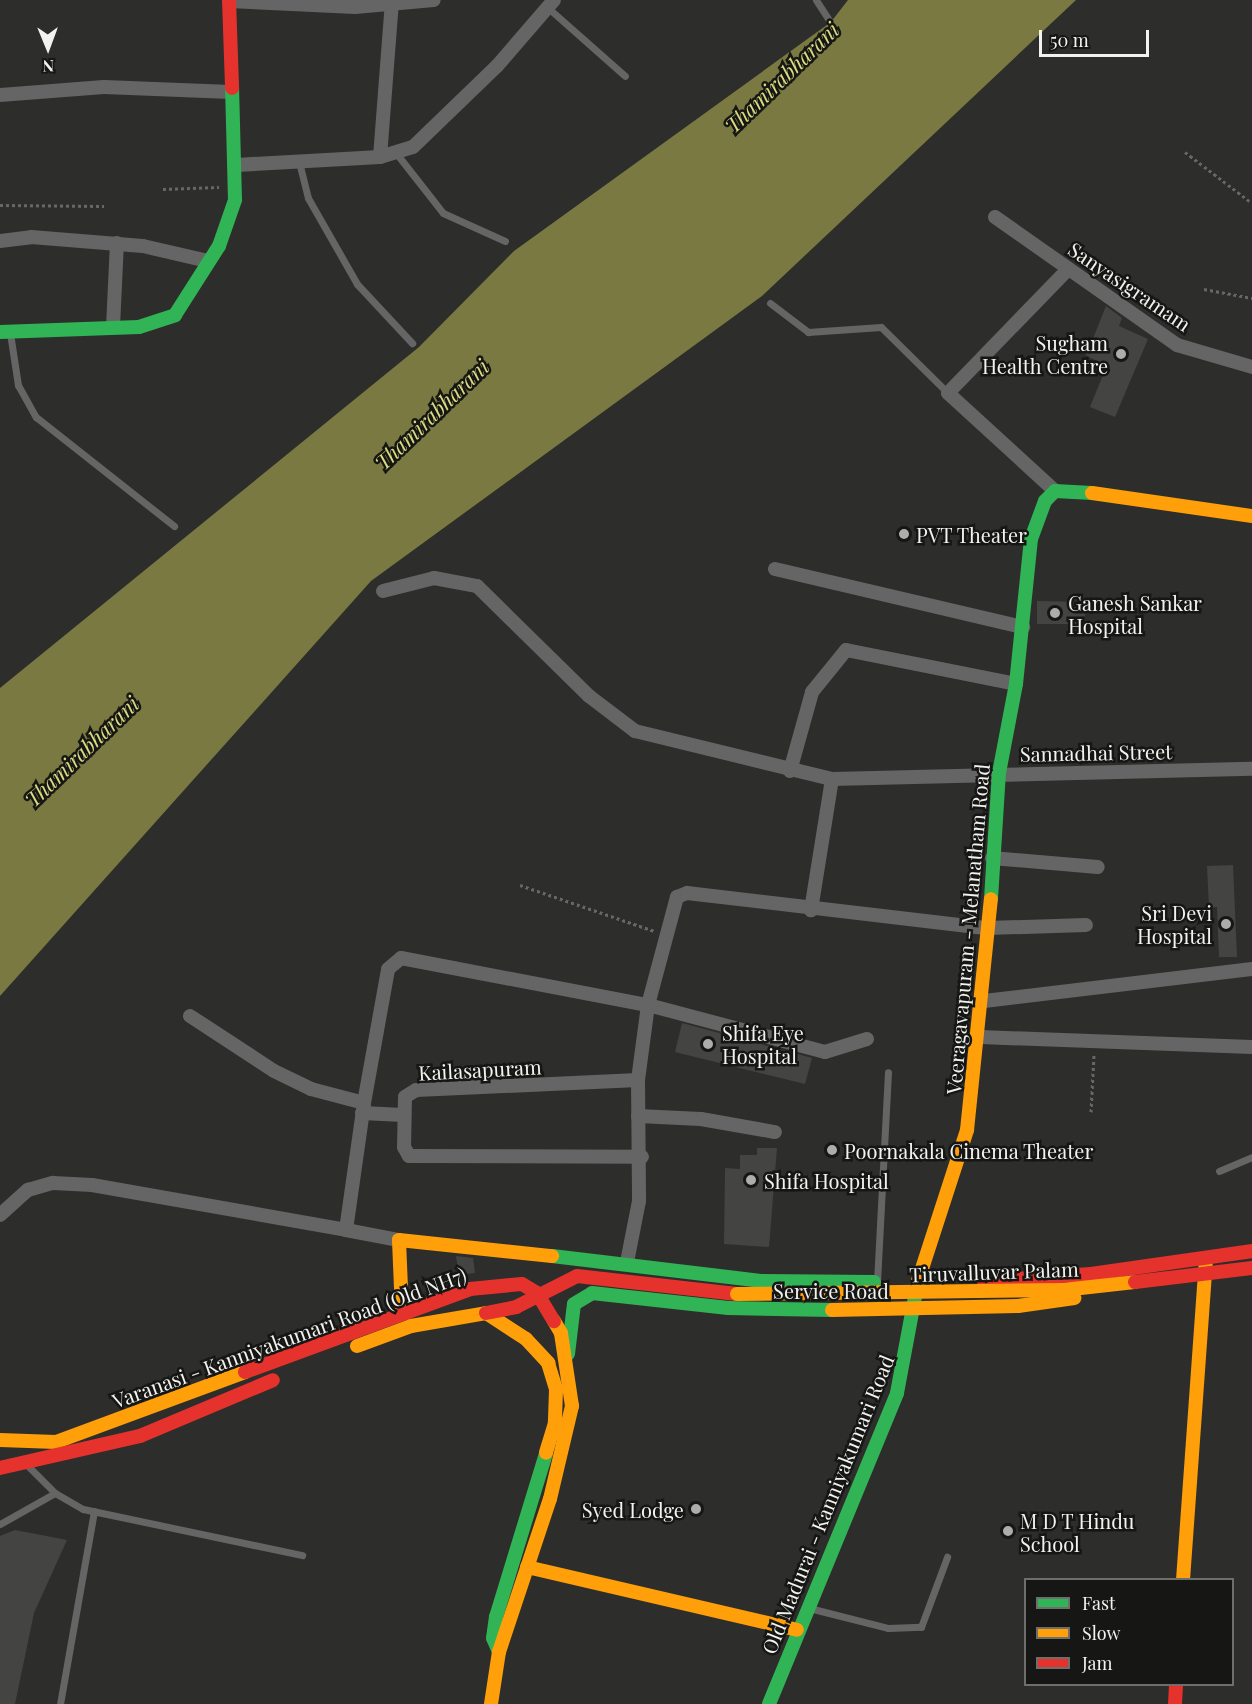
<!DOCTYPE html>
<style>
body{margin:0}
#map{position:relative;width:1252px;height:1704px;overflow:hidden;background:#2d2d2b;font-family:"Playfair Display",serif}
div>[style]{position:absolute}
[style*='--x']{left:calc(var(--x)*1px);top:calc(var(--y)*1px);width:calc(var(--w)*1px);rotate:calc(var(--a)*1deg)}
.water>*{inset:0;background:#797941}
.building>*{inset:0;background:#444443}
.path>*{height:3px;margin-top:-1.5px;transform-origin:0;background:repeating-linear-gradient(90deg,#676766 0 3px,transparent 0 6px)}
.lane>*{height:7px;margin:-3.5px;padding:0 3.5px;transform-origin:3.5px;border-radius:3.5px;background:#656565}
.street>*{height:14px;margin:-7px;padding:0 7px;transform-origin:7px;border-radius:7px;background:#656565}
.fast>*{height:14px;margin:-7px;padding:0 7px;transform-origin:7px;border-radius:7px;background:#30b455}
.slow>*{height:14px;margin:-7px;padding:0 7px;transform-origin:7px;border-radius:7px;background:#ff9f0a}
.jam>*{height:14px;margin:-7px;padding:0 7px;transform-origin:7px;border-radius:7px;background:#e5322d}
.slow-bridge>*{height:14px;margin:-7px;padding:0 7px;transform-origin:7px;border-radius:7px;background:#ff9f0a}
.jam-bridge>*{height:14px;margin:-7px;padding:0 7px;transform-origin:7px;border-radius:7px;background:#e5322d}
.dots>*{width:16px;height:16px;translate:-50% -50%;box-sizing:border-box;border:3px solid #161614;border-radius:50%}
span{translate:-50% -50%;white-space:nowrap;text-align:center;line-height:1.15;-webkit-text-stroke:5px #161614;paint-order:stroke}
.street-label{font-size:20px;color:#f2f2ef}
.poi-label{font-size:20px;color:#f2f2ef}
.right{translate:-100% -50%;text-align:right}
.left{translate:0 -50%;text-align:left}
.water-label{font-size:21px;color:#dbdb81;font-style:italic}
.legend{position:absolute;left:1024px;top:1578px;width:210px;height:108px;box-sizing:border-box;background:#161614;border:2px solid #6e6e6c;margin:0;padding:8px 10px;list-style:none;font-size:18px;color:#f2f2ef}
.legend li{display:flex;align-items:center;gap:12px;height:30px}
.legend b{width:30px;border:2px solid #6e6e6c}
.north{position:absolute;left:18px;top:18px;width:60px;height:60px;-webkit-text-stroke:4px #161614;paint-order:stroke;rotate:179deg;font-size:16px;font-weight:700;line-height:24px;text-align:center;color:#f2f2ef}
.north::after{content:'';display:block;margin:auto;width:21px;height:27px;background:#f2f2ef;clip-path:polygon(50% 0,100% 100%,50% 72%,0 100%)}
.scale{position:absolute;left:1039px;top:30px;width:110px;height:27px;box-sizing:border-box;border:3px solid #f2f2ef;border-top:0;padding-left:8px;font-size:18px;line-height:21px;white-space:nowrap;color:#f2f2ef;-webkit-text-stroke:4px #161614;paint-order:stroke}
</style>
<div id="map">
<div class="water">
<i style="clip-path:polygon(848px 0,1076px 0,762px 296px,371px 581px,0 996px,0 688px,419px 347px,514px 251px,831px 22px)"></i>
</div>
<div class="building">
<i style="clip-path:polygon(1106px 306px,1122px 318px,1119px 326px,1148px 339px,1115px 417px,1090px 407px,1107px 365px,1086px 356px)"></i>
<i style="clip-path:polygon(1037px 601px,1085px 602px,1085px 624px,1037px 624px)"></i>
<i style="clip-path:polygon(1233px 865px,1237px 957px,1219px 957px,1217px 907px,1209px 907px,1207px 866px)"></i>
<i style="clip-path:polygon(682px 1023px,812px 1058px,805px 1084px,675px 1052px)"></i>
<i style="clip-path:polygon(757px 1148px,777px 1148px,769px 1247px,724px 1244px,725px 1168px,740px 1169px,740px 1155px,757px 1155px)"></i>
<i style="clip-path:polygon(456px 1256px,473px 1258px,475px 1273px,459px 1275px)"></i>
<i style="clip-path:polygon(15px 1530px,67px 1540px,34px 1613px,15px 1704px,0 1704px,0 1536px)"></i>
</div>
<div class="path">
<i style="--x:1185;--y:152;--w:84;--a:37.3"></i>
<i style="--x:163;--y:189;--w:56;--a:-2"></i>
<i style="--x:0;--y:205;--w:104;--a:0.6"></i>
<i style="--x:1204;--y:289;--w:49;--a:10.6"></i>
<i style="--x:520;--y:885;--w:142;--a:18.9"></i>
<i style="--x:1091;--y:1112;--w:57;--a:-87"></i>
</div>
<div class="lane">
<i style="--x:816;--y:0;--w:24;--a:57"></i>
<i style="--x:547;--y:7;--w:104;--a:41.5"></i>
<i style="--x:396;--y:153;--w:76;--a:51.9"></i>
<i style="--x:443;--y:213;--w:68;--a:24.3"></i>
<i style="--x:299;--y:162;--w:37;--a:76"></i>
<i style="--x:308;--y:198;--w:99;--a:60.3"></i>
<i style="--x:357;--y:284;--w:81;--a:47"></i>
<i style="--x:770;--y:303;--w:48;--a:37.3"></i>
<i style="--x:808;--y:332;--w:73;--a:-3.9"></i>
<i style="--x:881;--y:327;--w:94;--a:44.6"></i>
<i style="--x:10;--y:333;--w:53;--a:81.3"></i>
<i style="--x:18;--y:385;--w:37;--a:61"></i>
<i style="--x:36;--y:417;--w:176;--a:38.3"></i>
<i style="--x:1219;--y:1171;--w:36;--a:-23"></i>
<i style="--x:877;--y:1282;--w:210;--a:-87"></i>
<i style="--x:28;--y:1466;--w:38;--a:45"></i>
<i style="--x:55;--y:1493;--w:32;--a:30"></i>
<i style="--x:83;--y:1509;--w:224;--a:11.9"></i>
<i style="--x:0;--y:1524;--w:63;--a:-29.4"></i>
<i style="--x:809;--y:1608;--w:81;--a:14.2"></i>
<i style="--x:888;--y:1628;--w:33;--a:-2"></i>
<i style="--x:921;--y:1627;--w:75;--a:-69.6"></i>
<i style="--x:60;--y:1704;--w:196;--a:-80"></i>
</div>
<div class="street">
<i style="--x:229;--y:1;--w:126;--a:2.7"></i>
<i style="--x:355;--y:7;--w:79;--a:-5.1"></i>
<i style="--x:0;--y:95;--w:104;--a:-4.4"></i>
<i style="--x:104;--y:87;--w:127;--a:2.3"></i>
<i style="--x:380;--y:157;--w:157;--a:-85.6"></i>
<i style="--x:236;--y:165;--w:144;--a:-3.2"></i>
<i style="--x:380;--y:157;--w:34;--a:-17"></i>
<i style="--x:413;--y:147;--w:117;--a:-44"></i>
<i style="--x:497;--y:66;--w:87;--a:-49.2"></i>
<i style="--x:995;--y:217;--w:223;--a:35.1"></i>
<i style="--x:1177;--y:345;--w:78;--a:16.3"></i>
<i style="--x:0;--y:241;--w:31;--a:-7"></i>
<i style="--x:31;--y:237;--w:112;--a:4.6"></i>
<i style="--x:143;--y:246;--w:67;--a:13"></i>
<i style="--x:113;--y:327;--w:84;--a:-87.3"></i>
<i style="--x:1055;--y:491;--w:145;--a:-137.5"></i>
<i style="--x:948;--y:393;--w:173;--a:-45.9"></i>
<i style="--x:775;--y:569;--w:255;--a:13.2"></i>
<i style="--x:383;--y:591;--w:53;--a:-14.3"></i>
<i style="--x:434;--y:578;--w:44;--a:10.5"></i>
<i style="--x:477;--y:586;--w:157;--a:44.5"></i>
<i style="--x:589;--y:696;--w:58;--a:37.3"></i>
<i style="--x:635;--y:731;--w:203;--a:13.7"></i>
<i style="--x:832;--y:779;--w:133;--a:99.1"></i>
<i style="--x:790;--y:771;--w:82;--a:-74.4"></i>
<i style="--x:812;--y:692;--w:54;--a:-51"></i>
<i style="--x:846;--y:650;--w:173;--a:11.3"></i>
<i style="--x:832;--y:779;--w:420;--a:-1.4"></i>
<i style="--x:992;--y:858;--w:106;--a:4.9"></i>
<i style="--x:984;--y:1001;--w:270;--a:-6.8"></i>
<i style="--x:190;--y:1016;--w:100;--a:33.2"></i>
<i style="--x:274;--y:1071;--w:41;--a:25.9"></i>
<i style="--x:311;--y:1089;--w:55;--a:14.8"></i>
<i style="--x:364;--y:1103;--w:136;--a:-79.8"></i>
<i style="--x:388;--y:969;--w:17;--a:-40"></i>
<i style="--x:401;--y:958;--w:251;--a:10.8"></i>
<i style="--x:648;--y:1005;--w:76;--a:97.6"></i>
<i style="--x:638;--y:1080;--w:121;--a:89.5"></i>
<i style="--x:639;--y:1201;--w:62;--a:101.1"></i>
<i style="--x:980;--y:1037;--w:272;--a:2.1"></i>
<i style="--x:867;--y:1039;--w:44;--a:162.8"></i>
<i style="--x:825;--y:1052;--w:183;--a:-165.1"></i>
<i style="--x:648;--y:1005;--w:112;--a:-75"></i>
<i style="--x:677;--y:897;--w:11;--a:-22"></i>
<i style="--x:687;--y:893;--w:302;--a:6.7"></i>
<i style="--x:987;--y:928;--w:99;--a:-1.7"></i>
<i style="--x:638;--y:1080;--w:222;--a:177.4"></i>
<i style="--x:416;--y:1090;--w:13;--a:148"></i>
<i style="--x:405;--y:1097;--w:50;--a:91.1"></i>
<i style="--x:404;--y:1147;--w:10;--a:61"></i>
<i style="--x:409;--y:1156;--w:233;--a:0.2"></i>
<i style="--x:362;--y:1113;--w:41;--a:2.8"></i>
<i style="--x:638;--y:1116;--w:63;--a:2.7"></i>
<i style="--x:701;--y:1119;--w:75;--a:10"></i>
<i style="--x:0;--y:1215;--w:38;--a:-42"></i>
<i style="--x:28;--y:1190;--w:26;--a:-16"></i>
<i style="--x:53;--y:1183;--w:39;--a:3"></i>
<i style="--x:92;--y:1185;--w:258;--a:10"></i>
<i style="--x:346;--y:1230;--w:128;--a:-81.9"></i>
<i style="--x:346;--y:1230;--w:54;--a:10.7"></i>
</div>
<div class="fast">
<i style="--x:0;--y:332;--w:139;--a:-2.1"></i>
<i style="--x:139;--y:327;--w:38;--a:-18"></i>
<i style="--x:175;--y:315;--w:82;--a:-57.5"></i>
<i style="--x:219;--y:246;--w:49;--a:-70.8"></i>
<i style="--x:235;--y:200;--w:112;--a:-91.5"></i>
<i style="--x:991;--y:899;--w:126;--a:-86.4"></i>
<i style="--x:999;--y:773;--w:91;--a:-79.2"></i>
<i style="--x:1016;--y:684;--w:146;--a:-84.1"></i>
<i style="--x:1031;--y:539;--w:40;--a:-69.8"></i>
<i style="--x:1045;--y:501;--w:14;--a:-45"></i>
<i style="--x:1055;--y:491;--w:37;--a:3"></i>
<i style="--x:552;--y:1256;--w:210;--a:6.8"></i>
<i style="--x:761;--y:1281;--w:113;--a:0.5"></i>
<i style="--x:568;--y:1354;--w:50;--a:-83.2"></i>
<i style="--x:574;--y:1304;--w:21;--a:-31"></i>
<i style="--x:592;--y:1293;--w:137;--a:6.3"></i>
<i style="--x:728;--y:1308;--w:104;--a:1.1"></i>
<i style="--x:499;--y:1652;--w:15;--a:-113"></i>
<i style="--x:493;--y:1638;--w:21;--a:-82"></i>
<i style="--x:496;--y:1617;--w:171;--a:-73"></i>
<i style="--x:769;--y:1704;--w:336;--a:-67.6"></i>
<i style="--x:897;--y:1393;--w:114;--a:-79.4"></i>
</div>
<div class="slow">
<i style="--x:1092;--y:493;--w:162;--a:8.2"></i>
<i style="--x:918;--y:1281;--w:159;--a:-72"></i>
<i style="--x:967;--y:1130;--w:232;--a:-84.1"></i>
<i style="--x:832;--y:1310;--w:186;--a:-1.2"></i>
<i style="--x:1018;--y:1306;--w:57;--a:-8.1"></i>
<i style="--x:402;--y:1312;--w:72;--a:-92.4"></i>
<i style="--x:399;--y:1240;--w:154;--a:6"></i>
<i style="--x:357;--y:1346;--w:58;--a:-20.3"></i>
<i style="--x:411;--y:1326;--w:76;--a:-9.8"></i>
<i style="--x:486;--y:1313;--w:48;--a:33"></i>
<i style="--x:526;--y:1339;--w:33;--a:47"></i>
<i style="--x:548;--y:1363;--w:28;--a:73"></i>
<i style="--x:556;--y:1390;--w:33;--a:92"></i>
<i style="--x:555;--y:1423;--w:31;--a:107"></i>
<i style="--x:0;--y:1440;--w:56;--a:2"></i>
<i style="--x:56;--y:1442;--w:202;--a:-20.3"></i>
<i style="--x:527;--y:1567;--w:277;--a:13.1"></i>
<i style="--x:1183;--y:1580;--w:322;--a:-85.9"></i>
<i style="--x:491;--y:1704;--w:53;--a:-81.3"></i>
<i style="--x:499;--y:1652;--w:161;--a:-71.6"></i>
<i style="--x:550;--y:1499;--w:96;--a:-76.7"></i>
<i style="--x:572;--y:1406;--w:74;--a:-98.6"></i>
<i style="--x:561;--y:1333;--w:14;--a:-120"></i>
</div>
<div class="jam">
<i style="--x:229;--y:0;--w:88;--a:88"></i>
<i style="--x:984;--y:1281;--w:107;--a:-3.7"></i>
<i style="--x:1091;--y:1274;--w:163;--a:-8.1"></i>
<i style="--x:486;--y:1313;--w:31;--a:-11"></i>
<i style="--x:516;--y:1307;--w:68;--a:-26.9"></i>
<i style="--x:577;--y:1276;--w:161;--a:6.4"></i>
<i style="--x:245;--y:1372;--w:240;--a:-20.2"></i>
<i style="--x:470;--y:1289;--w:52;--a:-5.5"></i>
<i style="--x:522;--y:1284;--w:17;--a:31"></i>
<i style="--x:537;--y:1293;--w:33;--a:59"></i>
<i style="--x:0;--y:1468;--w:144;--a:-12.9"></i>
<i style="--x:140;--y:1436;--w:144;--a:-22.8"></i>
<i style="--x:1175;--y:1704;--w:20;--a:-87"></i>
</div>
<div class="slow-bridge">
<i style="--x:737;--y:1294;--w:326;--a:-0.7"></i>
<i style="--x:1063;--y:1290;--w:72;--a:-6.3"></i>
</div>
<div class="jam-bridge">
<i style="--x:1135;--y:1282;--w:118;--a:-6.8"></i>
</div>
<div class="dots">
<i style="left:1121px;top:354px;background:#adadaa"></i>
<i style="left:904px;top:534px;background:#adadaa"></i>
<i style="left:1055px;top:613px;background:#adadaa"></i>
<i style="left:1226px;top:924px;background:#adadaa"></i>
<i style="left:708px;top:1044px;background:#adadaa"></i>
<i style="left:832px;top:1150px;background:#adadaa"></i>
<i style="left:751px;top:1180px;background:#adadaa"></i>
<i style="left:696px;top:1509px;background:#adadaa"></i>
<i style="left:1008px;top:1531px;background:#adadaa"></i>
</div>
<div class="street-label">
<span style="left:1130px;top:286px;rotate:34deg">Sanyasigramam</span>
<span style="left:1096px;top:752px;rotate:-1deg">Sannadhai Street</span>
<span style="left:967px;top:929px;rotate:-85deg">Veeragavapuram - Melanatham Road</span>
<span style="left:480px;top:1069px;rotate:-3deg">Kailasapuram</span>
<span style="left:994px;top:1271px;rotate:-2deg">Tiruvalluvar Palam</span>
<span style="left:831px;top:1290px">Service Road</span>
<span style="left:289px;top:1337px;rotate:-20deg">Varanasi - Kanniyakumari Road (Old NH7)</span>
<span style="left:827px;top:1504px;rotate:-68deg">Old Madurai - Kanniyakumari Road</span>
</div>
<div class="poi-label">
<span class="right" style="left:1108px;top:354px">Sugham<br>Health Centre</span>
<span class="left" style="left:916px;top:534px">PVT Theater</span>
<span class="left" style="left:1068px;top:614px">Ganesh Sankar<br>Hospital</span>
<span class="right" style="left:1212px;top:924px">Sri Devi<br>Hospital</span>
<span class="left" style="left:722px;top:1044px">Shifa Eye<br>Hospital</span>
<span class="left" style="left:844px;top:1150px">Poornakala Cinema Theater</span>
<span class="left" style="left:764px;top:1180px">Shifa Hospital</span>
<span class="right" style="left:684px;top:1509px">Syed Lodge</span>
<span class="left" style="left:1020px;top:1532px">M D T Hindu<br>School</span>
</div>
<div class="water-label">
<span style="left:781px;top:77px;rotate:-44deg">Thamirabharani</span>
<span style="left:431px;top:414px;rotate:-44deg">Thamirabharani</span>
<span style="left:81px;top:751px;rotate:-44deg">Thamirabharani</span>
</div>
<ul class="legend">
<li><b style="height:8px;background:#30b455"></b>Fast</li>
<li><b style="height:8px;background:#ff9f0a"></b>Slow</li>
<li><b style="height:8px;background:#e5322d"></b>Jam</li>
</ul>
<div class="north">N</div>
<div class="scale">50 m</div>
</div>
